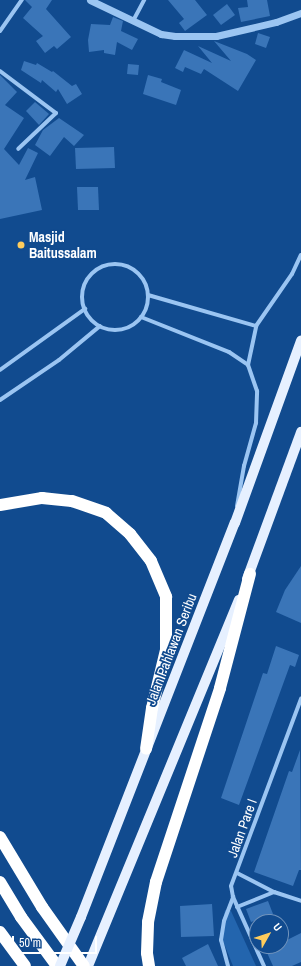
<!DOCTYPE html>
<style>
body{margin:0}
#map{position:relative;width:301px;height:966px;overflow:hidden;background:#114b8f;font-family:"Archivo Narrow",sans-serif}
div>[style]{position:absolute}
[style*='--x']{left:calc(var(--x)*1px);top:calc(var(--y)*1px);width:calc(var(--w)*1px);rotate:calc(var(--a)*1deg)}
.green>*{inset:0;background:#2365ae}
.building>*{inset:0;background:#3a75b8}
.minor>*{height:4px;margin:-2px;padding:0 2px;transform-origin:2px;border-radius:2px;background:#9bc5f2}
.minor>.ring{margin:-2px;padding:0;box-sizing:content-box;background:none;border:4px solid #9bc5f2;border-radius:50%}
.tertiary>*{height:7px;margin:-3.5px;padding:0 3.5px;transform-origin:3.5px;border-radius:3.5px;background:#9bc5f2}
.primary>*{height:10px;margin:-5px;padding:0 5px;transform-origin:5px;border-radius:5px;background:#e6f0ff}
.motorway>*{height:12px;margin:-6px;padding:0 6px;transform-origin:6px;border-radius:6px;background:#fff}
.primary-bridge>*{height:10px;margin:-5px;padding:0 5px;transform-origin:5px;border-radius:5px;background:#e6f0ff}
.dots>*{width:11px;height:11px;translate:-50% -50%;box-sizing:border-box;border:2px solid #114b8f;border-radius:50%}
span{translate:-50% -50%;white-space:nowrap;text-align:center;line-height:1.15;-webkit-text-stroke:3.5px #114b8f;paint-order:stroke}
.poi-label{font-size:14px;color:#fff;font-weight:700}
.left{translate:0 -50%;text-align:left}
.street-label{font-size:14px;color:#fff}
.north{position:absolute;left:249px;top:914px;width:40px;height:40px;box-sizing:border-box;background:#114b8f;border:1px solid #7093bc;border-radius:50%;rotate:51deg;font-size:11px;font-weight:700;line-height:16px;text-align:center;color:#fff}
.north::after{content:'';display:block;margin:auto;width:14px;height:18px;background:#ffcc5c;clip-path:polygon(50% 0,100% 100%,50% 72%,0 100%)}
.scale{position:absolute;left:12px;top:936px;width:85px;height:18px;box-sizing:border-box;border:2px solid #fff;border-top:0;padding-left:5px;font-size:12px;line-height:14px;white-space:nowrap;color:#fff;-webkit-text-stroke:3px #114b8f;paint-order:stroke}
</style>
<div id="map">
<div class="green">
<i style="clip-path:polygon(225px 910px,231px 911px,256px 966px,233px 966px,223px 941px,222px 926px)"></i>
</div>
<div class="building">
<i style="clip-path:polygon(25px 0,52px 0,46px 9px,71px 37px,57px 49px,54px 46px,45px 53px,36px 41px,43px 36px,23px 18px,32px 7px)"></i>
<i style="clip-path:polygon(168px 0,195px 0,207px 15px,185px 31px,179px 23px,184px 19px)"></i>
<i style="clip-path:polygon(247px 0,267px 0,270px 16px,241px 22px,238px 8px,248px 7px)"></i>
<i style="clip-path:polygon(227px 4px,235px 15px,221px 25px,213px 15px)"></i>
<i style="clip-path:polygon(113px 17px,123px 21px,121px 31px,138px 39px,132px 50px,117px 42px,115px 55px,104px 53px,104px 50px,89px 52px,88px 40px,91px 24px,110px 25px)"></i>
<i style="clip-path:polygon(258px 33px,270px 37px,266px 48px,255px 44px)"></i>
<i style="clip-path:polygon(214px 41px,247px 54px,256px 60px,238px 91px,204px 69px,201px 74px,185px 67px,183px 72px,175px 68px,184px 50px,212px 63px,198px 46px,231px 61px)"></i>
<i style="clip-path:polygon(24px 61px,36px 65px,37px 63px,52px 72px,53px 71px,72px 86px,76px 84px,82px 94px,67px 104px,58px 89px,56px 92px,42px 80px,41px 83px,21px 70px)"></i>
<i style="clip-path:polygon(128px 64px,139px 65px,138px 75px,127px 74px)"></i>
<i style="clip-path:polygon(0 75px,17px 92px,5px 105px,24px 118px,4px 149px,19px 165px,28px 148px,38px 153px,25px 180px,35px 177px,42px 210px,0 219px)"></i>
<i style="clip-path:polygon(148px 75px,162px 79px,161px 82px,181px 90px,176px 105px,143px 94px)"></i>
<i style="clip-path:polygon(35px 102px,49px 114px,39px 125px,26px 111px)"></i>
<i style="clip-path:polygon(59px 118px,84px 135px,74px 146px,64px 137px,50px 156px,35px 145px,43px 130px)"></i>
<i style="clip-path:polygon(114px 147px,115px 168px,76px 169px,75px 148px)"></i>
<i style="clip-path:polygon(77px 187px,98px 187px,99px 210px,78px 210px)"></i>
<i style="clip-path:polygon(301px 566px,301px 623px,276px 612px,285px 590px)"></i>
<i style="clip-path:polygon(276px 646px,299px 655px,295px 667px,290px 665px,239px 805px,221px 798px,263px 673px,267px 674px)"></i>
<i style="clip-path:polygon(300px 750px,301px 870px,299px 870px,293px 886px,254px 872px,289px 771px,292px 772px)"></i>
<i style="clip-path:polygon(268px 901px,273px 914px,251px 922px,246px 909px)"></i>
<i style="clip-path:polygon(212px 904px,214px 936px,181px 937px,180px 906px)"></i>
<i style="clip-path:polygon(301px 933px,301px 962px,292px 966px,273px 966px,264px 946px,281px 946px,281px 943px)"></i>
<i style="clip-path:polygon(208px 944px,218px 966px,186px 966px,182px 958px)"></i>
</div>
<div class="minor">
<i style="--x:133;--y:21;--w:24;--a:-62"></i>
<i style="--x:0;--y:31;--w:38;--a:-55"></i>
<i style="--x:0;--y:71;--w:70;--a:36.9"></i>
<i style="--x:56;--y:113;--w:52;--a:136.5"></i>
<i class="ring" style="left:82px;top:264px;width:62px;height:62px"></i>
<i style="--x:148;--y:295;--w:112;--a:16"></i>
<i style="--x:141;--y:317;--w:95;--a:21.7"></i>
<i style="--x:229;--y:352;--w:23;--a:34"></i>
<i style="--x:0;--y:370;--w:105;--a:-35.7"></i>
<i style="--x:0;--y:400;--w:71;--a:-34.1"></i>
<i style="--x:59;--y:360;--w:53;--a:-39.7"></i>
<i style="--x:237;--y:506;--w:41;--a:-80.1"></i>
<i style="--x:244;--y:466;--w:45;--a:-74.4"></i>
<i style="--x:256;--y:423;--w:32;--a:-88"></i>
<i style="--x:257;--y:391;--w:28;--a:-109"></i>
<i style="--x:248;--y:365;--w:40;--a:-78"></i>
<i style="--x:256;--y:326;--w:63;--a:-55.3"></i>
<i style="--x:292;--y:274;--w:21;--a:-65"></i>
<i style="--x:237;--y:873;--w:42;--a:27.2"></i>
<i style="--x:274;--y:892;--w:28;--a:18"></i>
<i style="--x:237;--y:907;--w:40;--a:-22"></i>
<i style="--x:228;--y:966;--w:27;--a:-105"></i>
<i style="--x:221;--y:940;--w:19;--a:-81"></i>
<i style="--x:224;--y:921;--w:26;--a:-69"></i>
<i style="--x:264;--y:966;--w:76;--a:-114.2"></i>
<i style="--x:233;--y:897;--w:11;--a:-100"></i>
<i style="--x:231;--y:886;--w:200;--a:-69.5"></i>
</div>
<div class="tertiary">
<i style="--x:90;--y:0;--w:79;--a:25.6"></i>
<i style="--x:161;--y:34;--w:14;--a:8"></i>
<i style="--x:175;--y:36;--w:41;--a:0"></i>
<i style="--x:216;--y:36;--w:62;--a:-13.1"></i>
<i style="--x:276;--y:22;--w:27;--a:-20"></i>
</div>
<div class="primary">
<i style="--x:247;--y:579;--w:157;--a:-69.8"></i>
<i style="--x:81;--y:917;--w:423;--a:-68.7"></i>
<i style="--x:235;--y:523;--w:194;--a:-70.1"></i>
<i style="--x:88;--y:966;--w:396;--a:-67.6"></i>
</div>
<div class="motorway">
<i style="--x:0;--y:505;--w:43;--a:-9.5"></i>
<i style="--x:42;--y:498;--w:30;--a:6"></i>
<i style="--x:72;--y:501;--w:36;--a:19"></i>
<i style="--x:106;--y:513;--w:32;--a:41"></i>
<i style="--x:130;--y:534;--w:34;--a:52"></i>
<i style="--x:151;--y:561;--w:39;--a:67"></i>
<i style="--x:166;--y:597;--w:53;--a:90"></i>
<i style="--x:166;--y:650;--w:60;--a:103.6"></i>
<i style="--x:152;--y:708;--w:41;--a:98.3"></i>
<i style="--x:0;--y:837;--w:82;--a:59"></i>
<i style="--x:42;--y:907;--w:72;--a:54.6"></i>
<i style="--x:0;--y:882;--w:41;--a:59"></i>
<i style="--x:21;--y:917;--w:61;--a:53.7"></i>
<i style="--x:0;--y:932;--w:42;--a:53.7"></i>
<i style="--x:149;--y:966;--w:13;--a:-99"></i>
<i style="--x:147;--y:953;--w:31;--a:-88"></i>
<i style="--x:148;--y:922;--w:41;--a:-78.7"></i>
<i style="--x:156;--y:882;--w:204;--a:-71.7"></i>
<i style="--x:220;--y:688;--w:118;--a:-75.3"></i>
</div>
<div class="primary-bridge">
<i style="--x:60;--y:966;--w:53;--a:-66.8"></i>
</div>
<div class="dots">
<i style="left:21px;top:245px;background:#ffcc5c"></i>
</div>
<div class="poi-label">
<span class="left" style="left:29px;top:245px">Masjid<br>Baitussalam</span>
</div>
<div class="street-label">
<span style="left:171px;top:649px;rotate:-69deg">Jalan Pahlawan Seribu</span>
<span style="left:242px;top:828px;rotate:-70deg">Jalan Pare I</span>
</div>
<div class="north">U</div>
<div class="scale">50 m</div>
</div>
